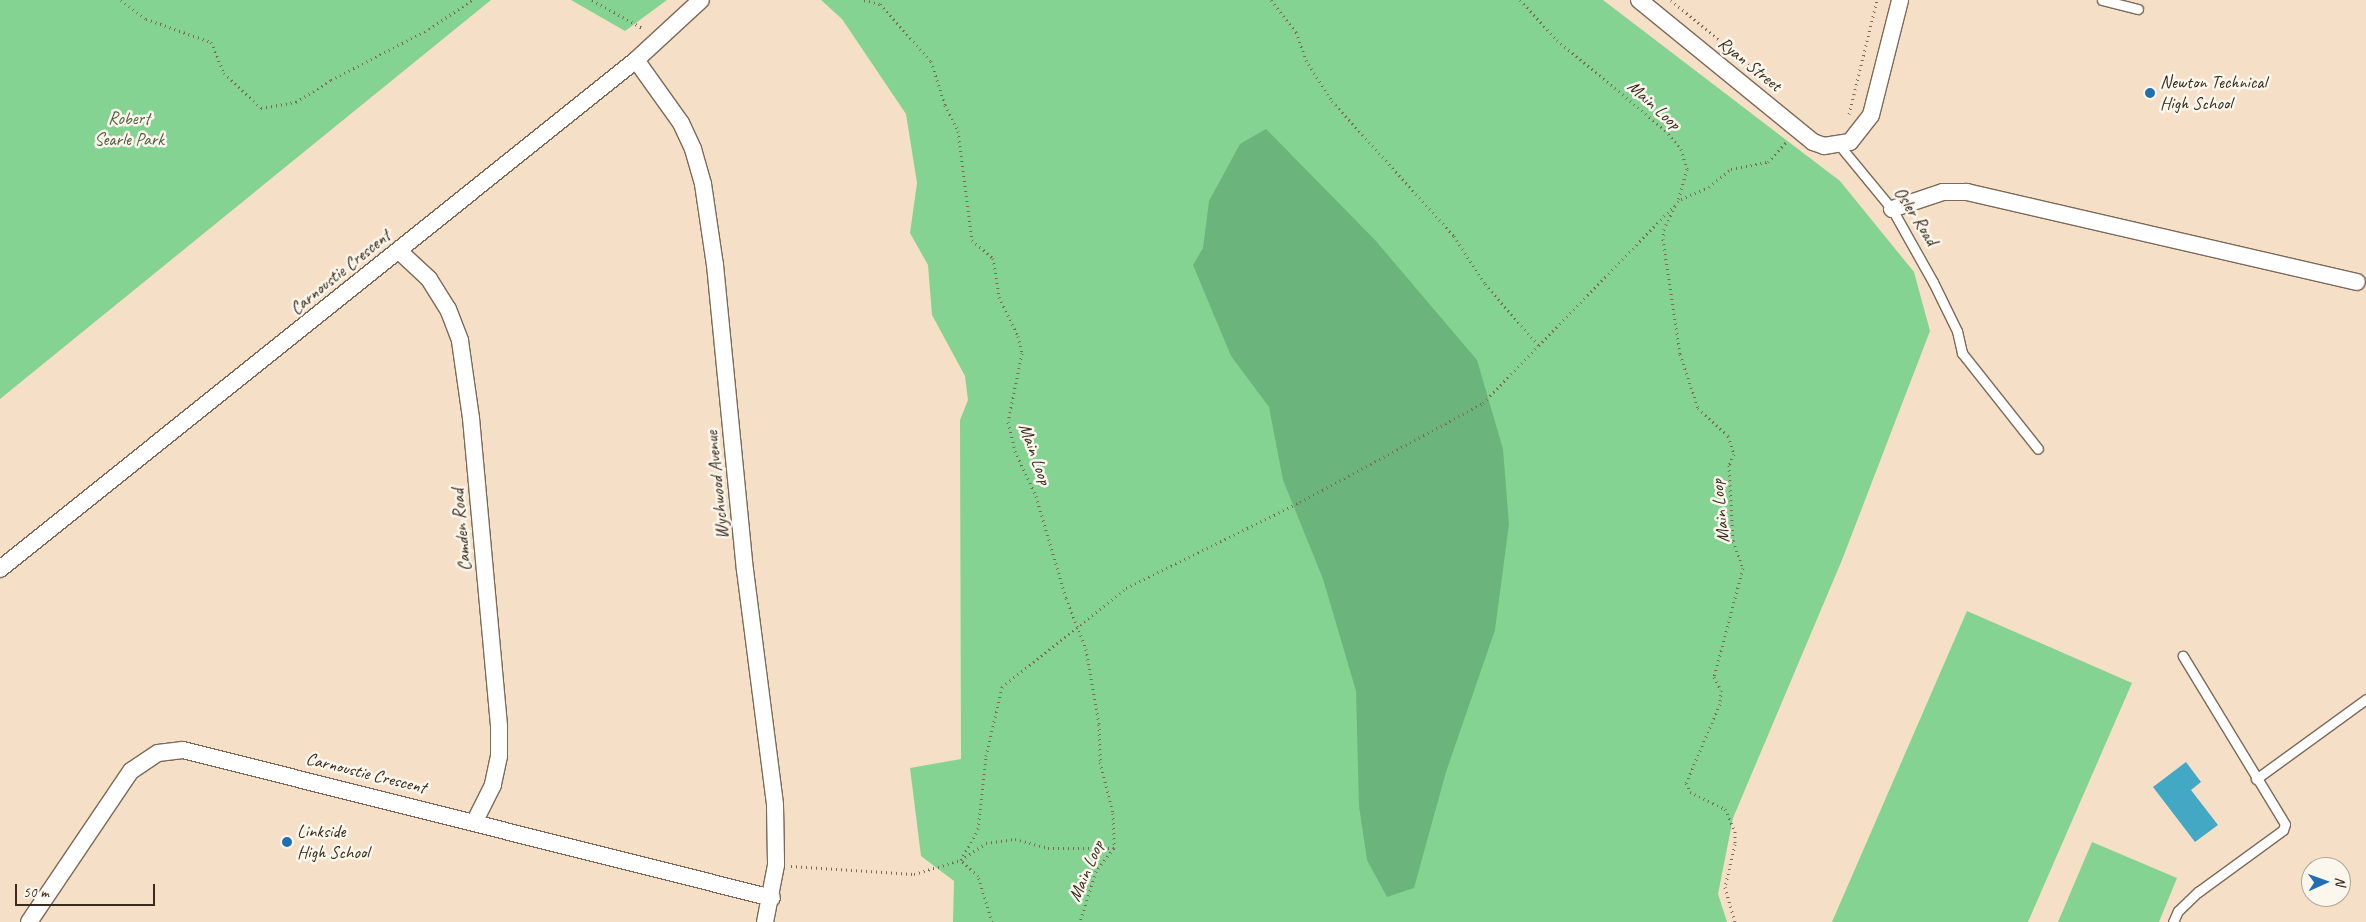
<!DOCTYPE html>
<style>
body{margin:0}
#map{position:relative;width:2366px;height:922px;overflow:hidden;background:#f5e0c7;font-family:Caveat,sans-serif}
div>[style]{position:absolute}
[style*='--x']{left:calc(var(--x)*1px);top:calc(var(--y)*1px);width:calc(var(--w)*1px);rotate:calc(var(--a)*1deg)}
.green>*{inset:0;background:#84d392}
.forest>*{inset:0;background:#6bb57c}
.water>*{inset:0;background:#43a8c3}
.path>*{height:3px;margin-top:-1.5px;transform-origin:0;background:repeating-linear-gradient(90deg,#7c6a59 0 1px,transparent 0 5px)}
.roads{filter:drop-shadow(1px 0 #7c6a59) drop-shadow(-1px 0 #7c6a59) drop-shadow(0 1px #7c6a59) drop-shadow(0 -1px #7c6a59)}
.service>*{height:9px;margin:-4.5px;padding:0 4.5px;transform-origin:4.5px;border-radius:4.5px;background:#fff}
.minor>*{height:16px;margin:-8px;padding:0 8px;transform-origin:8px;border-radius:8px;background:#fff}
.dots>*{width:14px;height:14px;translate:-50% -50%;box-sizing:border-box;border:2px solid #fbf7ec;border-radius:50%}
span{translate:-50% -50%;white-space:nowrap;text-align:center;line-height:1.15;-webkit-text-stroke:5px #fbf7ec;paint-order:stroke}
.street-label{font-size:18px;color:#3b2a1e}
.poi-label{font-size:18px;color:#3b2a1e}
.left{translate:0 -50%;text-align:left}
.park-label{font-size:18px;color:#515d41}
.north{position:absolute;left:2301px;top:857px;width:50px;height:50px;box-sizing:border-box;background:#fbf7ec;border:1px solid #aea59a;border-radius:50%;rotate:88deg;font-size:14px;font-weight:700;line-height:20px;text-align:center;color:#3b2a1e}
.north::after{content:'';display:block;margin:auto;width:18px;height:22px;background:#1f6fb2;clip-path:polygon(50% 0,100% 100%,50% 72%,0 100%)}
.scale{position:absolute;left:15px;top:884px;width:140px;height:22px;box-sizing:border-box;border:2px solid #3b2a1e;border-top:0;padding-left:6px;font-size:15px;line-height:18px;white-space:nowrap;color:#3b2a1e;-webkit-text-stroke:4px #fbf7ec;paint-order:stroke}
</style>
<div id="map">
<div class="green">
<i style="clip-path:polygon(0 0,491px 0,0 399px)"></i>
<i style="clip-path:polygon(571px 0,667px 0,625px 31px)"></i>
<i style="clip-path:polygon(821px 0,1603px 0,1840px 181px,1914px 272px,1930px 331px,1842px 560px,1733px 818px,1718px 894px,1727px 922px,953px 922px,954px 881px,921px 856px,910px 768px,961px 759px,960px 420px,968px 400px,965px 376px,932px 315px,928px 265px,910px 233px,917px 183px,906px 114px,842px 19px)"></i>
<i style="clip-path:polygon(1967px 611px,2132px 683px,2028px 922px,1832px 922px)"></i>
<i style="clip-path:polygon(2092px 842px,2177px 878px,2159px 922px,2058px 922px)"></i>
</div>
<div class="forest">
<i style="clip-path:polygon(1266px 129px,1375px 240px,1477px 360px,1503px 449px,1509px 524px,1495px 630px,1446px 772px,1414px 888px,1387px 897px,1367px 860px,1359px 806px,1356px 691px,1323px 579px,1283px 480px,1269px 407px,1231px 356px,1193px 265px,1203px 248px,1209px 201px,1240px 144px)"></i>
</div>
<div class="water">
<i style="clip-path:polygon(2186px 762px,2201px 782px,2191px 790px,2218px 825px,2195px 842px,2153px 787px)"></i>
</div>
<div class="path">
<i style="--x:121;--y:0;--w:31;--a:37"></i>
<i style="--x:146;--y:19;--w:69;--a:19.5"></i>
<i style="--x:211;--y:42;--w:34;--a:67"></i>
<i style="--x:224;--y:73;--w:51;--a:43.4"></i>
<i style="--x:261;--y:108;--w:36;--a:-10"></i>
<i style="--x:296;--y:102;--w:41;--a:-32.2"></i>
<i style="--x:331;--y:80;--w:110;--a:-27.5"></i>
<i style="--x:429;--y:29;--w:52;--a:-34"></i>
<i style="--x:592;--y:0;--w:60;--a:29.1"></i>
<i style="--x:864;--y:0;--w:16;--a:14"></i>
<i style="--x:880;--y:4;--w:76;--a:48.2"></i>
<i style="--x:931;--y:61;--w:46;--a:72.3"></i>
<i style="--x:945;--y:105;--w:29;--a:63"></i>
<i style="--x:958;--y:131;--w:110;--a:82.7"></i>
<i style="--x:972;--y:240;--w:28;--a:41"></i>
<i style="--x:993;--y:258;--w:39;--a:81"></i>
<i style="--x:999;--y:297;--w:43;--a:64"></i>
<i style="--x:1018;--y:336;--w:17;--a:77"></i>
<i style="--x:1022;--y:353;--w:70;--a:101.5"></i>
<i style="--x:1008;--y:422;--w:30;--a:76"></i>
<i style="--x:1015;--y:451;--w:50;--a:65"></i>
<i style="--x:1036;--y:496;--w:106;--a:73.6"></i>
<i style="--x:1066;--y:598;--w:55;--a:68.6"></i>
<i style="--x:1086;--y:649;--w:76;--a:80.2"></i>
<i style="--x:1099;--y:724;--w:38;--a:88"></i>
<i style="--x:1100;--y:762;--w:53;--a:75.7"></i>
<i style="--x:1113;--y:813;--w:35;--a:88"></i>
<i style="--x:1114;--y:848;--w:29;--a:128"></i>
<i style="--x:1096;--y:871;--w:53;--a:107.4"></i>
<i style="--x:1271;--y:0;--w:41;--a:52"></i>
<i style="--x:1296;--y:32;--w:30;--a:70"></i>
<i style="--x:1306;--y:60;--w:49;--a:57.6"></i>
<i style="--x:1332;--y:101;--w:182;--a:47.9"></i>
<i style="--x:1454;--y:236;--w:57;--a:57.1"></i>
<i style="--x:1485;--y:284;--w:82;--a:48.9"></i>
<i style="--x:1520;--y:0;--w:54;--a:47.2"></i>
<i style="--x:1557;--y:40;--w:141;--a:39.8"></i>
<i style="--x:1665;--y:130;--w:25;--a:50"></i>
<i style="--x:1681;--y:149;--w:21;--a:73"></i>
<i style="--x:1687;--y:169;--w:33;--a:106"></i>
<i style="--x:1671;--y:0;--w:130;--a:39.7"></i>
<i style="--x:1849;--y:114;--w:117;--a:-76.2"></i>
<i style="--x:1675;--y:206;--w:25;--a:116"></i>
<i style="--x:1664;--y:229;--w:10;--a:96"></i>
<i style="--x:1663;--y:239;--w:116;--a:81.6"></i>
<i style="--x:1680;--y:354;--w:57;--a:71.6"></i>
<i style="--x:1698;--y:408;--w:41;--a:43"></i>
<i style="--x:1728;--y:436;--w:19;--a:72"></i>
<i style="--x:1734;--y:454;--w:12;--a:114"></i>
<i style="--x:1729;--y:465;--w:76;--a:87"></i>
<i style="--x:1733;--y:541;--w:29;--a:70"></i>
<i style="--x:1743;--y:568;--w:113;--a:104.9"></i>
<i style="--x:1714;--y:677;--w:15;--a:62"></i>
<i style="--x:1721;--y:690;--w:14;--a:94"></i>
<i style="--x:1720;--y:704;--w:86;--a:113.3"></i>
<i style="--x:1686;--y:783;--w:10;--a:66"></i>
<i style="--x:1690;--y:792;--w:39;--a:26"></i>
<i style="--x:1725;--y:809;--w:24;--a:66"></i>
<i style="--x:1735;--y:831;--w:13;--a:90"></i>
<i style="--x:1735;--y:844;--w:44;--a:103.1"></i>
<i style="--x:1725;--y:887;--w:36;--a:74"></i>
<i style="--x:791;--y:866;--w:123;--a:3.7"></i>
<i style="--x:914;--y:874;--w:49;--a:-16.6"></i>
<i style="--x:961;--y:860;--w:35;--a:-61"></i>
<i style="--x:978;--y:829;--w:73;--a:-83.7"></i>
<i style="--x:986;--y:756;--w:71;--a:-76.9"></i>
<i style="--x:1002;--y:687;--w:159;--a:-38.6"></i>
<i style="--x:1126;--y:588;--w:194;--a:-26.3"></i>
<i style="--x:1300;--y:502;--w:208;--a:-28.4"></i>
<i style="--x:1483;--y:403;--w:284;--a:-45.9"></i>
<i style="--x:1681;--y:199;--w:30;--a:-23"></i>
<i style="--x:1709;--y:187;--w:28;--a:-39"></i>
<i style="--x:1731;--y:169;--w:38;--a:-11"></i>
<i style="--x:1768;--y:162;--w:28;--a:-48"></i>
<i style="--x:992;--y:922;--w:48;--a:-106.9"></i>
<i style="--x:978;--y:876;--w:23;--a:-137"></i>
<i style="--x:961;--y:860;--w:30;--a:-34"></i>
<i style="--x:986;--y:843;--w:29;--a:-8"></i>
<i style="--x:1015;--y:839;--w:34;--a:15"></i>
<i style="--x:1048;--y:848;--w:66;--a:0"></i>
</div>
<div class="roads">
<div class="service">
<i style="--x:2102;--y:0;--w:37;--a:14"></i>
<i style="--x:1840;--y:146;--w:82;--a:50.5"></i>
<i style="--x:1892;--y:209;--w:84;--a:60.7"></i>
<i style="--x:1933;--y:282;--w:55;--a:63.9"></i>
<i style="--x:1957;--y:331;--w:23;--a:77"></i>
<i style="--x:1962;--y:353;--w:122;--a:51.6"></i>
<i style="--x:2256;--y:779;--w:136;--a:-36"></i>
<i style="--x:2173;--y:922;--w:12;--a:-66"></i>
<i style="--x:2178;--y:911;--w:28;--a:-44"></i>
<i style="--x:2198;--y:892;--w:105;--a:-36.1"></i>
<i style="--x:2283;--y:830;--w:6;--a:-72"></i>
<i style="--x:2285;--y:824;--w:197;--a:-121.3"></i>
</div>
<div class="minor">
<i style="--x:1639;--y:0;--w:225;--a:39.2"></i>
<i style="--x:1813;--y:142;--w:12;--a:20"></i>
<i style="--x:1824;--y:146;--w:26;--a:-9"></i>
<i style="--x:1850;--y:142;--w:34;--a:-52"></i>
<i style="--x:1871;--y:115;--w:119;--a:-75.8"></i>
<i style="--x:636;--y:60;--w:77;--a:54.5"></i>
<i style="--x:681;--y:123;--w:29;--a:65"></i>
<i style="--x:693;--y:149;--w:36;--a:74"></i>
<i style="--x:703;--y:184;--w:82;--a:81.6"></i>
<i style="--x:715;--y:265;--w:306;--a:84.4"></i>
<i style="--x:745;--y:570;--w:237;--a:82.7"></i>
<i style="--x:775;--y:805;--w:60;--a:89"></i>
<i style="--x:776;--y:865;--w:58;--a:100.9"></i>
<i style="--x:1892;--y:209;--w:54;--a:-18.4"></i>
<i style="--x:1943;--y:192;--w:24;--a:0"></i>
<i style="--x:1967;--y:192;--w:400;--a:13"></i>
<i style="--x:399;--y:251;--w:41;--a:43"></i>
<i style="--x:429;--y:279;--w:36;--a:58"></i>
<i style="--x:448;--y:309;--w:34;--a:69"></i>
<i style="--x:460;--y:341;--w:78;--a:81.9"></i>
<i style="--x:471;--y:418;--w:310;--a:84.8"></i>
<i style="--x:499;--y:727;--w:29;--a:90"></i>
<i style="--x:499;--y:756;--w:30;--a:102"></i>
<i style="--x:493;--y:785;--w:40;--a:116.6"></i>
<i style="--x:0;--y:569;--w:815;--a:-38.67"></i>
<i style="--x:636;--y:60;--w:88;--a:-42.7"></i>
<i style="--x:29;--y:922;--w:182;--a:-56"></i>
<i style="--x:131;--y:771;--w:32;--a:-34"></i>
<i style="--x:158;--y:753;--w:25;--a:-7"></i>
<i style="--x:183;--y:750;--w:607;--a:14.1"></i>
</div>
</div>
<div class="dots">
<i style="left:2150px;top:93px;background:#1f6fb2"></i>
<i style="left:287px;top:842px;background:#1f6fb2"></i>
</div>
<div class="street-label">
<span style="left:1750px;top:64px;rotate:39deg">Ryan Street</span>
<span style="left:1654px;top:105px;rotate:42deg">Main Loop</span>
<span style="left:1916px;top:216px;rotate:57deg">Osler Road</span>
<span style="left:340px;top:272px;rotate:-39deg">Carnoustie Crescent</span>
<span style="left:1035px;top:454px;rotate:70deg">Main Loop</span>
<span style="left:717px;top:485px;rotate:-96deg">Wychwood Avenue</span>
<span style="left:1720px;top:511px;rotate:-96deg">Main Loop</span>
<span style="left:461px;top:530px;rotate:-95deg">Camden Road</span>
<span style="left:366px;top:773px;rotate:14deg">Carnoustie Crescent</span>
<span style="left:1086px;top:871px;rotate:-67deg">Main Loop</span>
</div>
<div class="poi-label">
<span class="left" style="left:2160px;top:93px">Newton Technical<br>High School</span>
<span class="left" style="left:297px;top:842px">Linkside<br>High School</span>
</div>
<div class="park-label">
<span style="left:129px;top:129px">Robert<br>Searle Park</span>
</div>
<div class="north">N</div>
<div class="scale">50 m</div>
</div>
